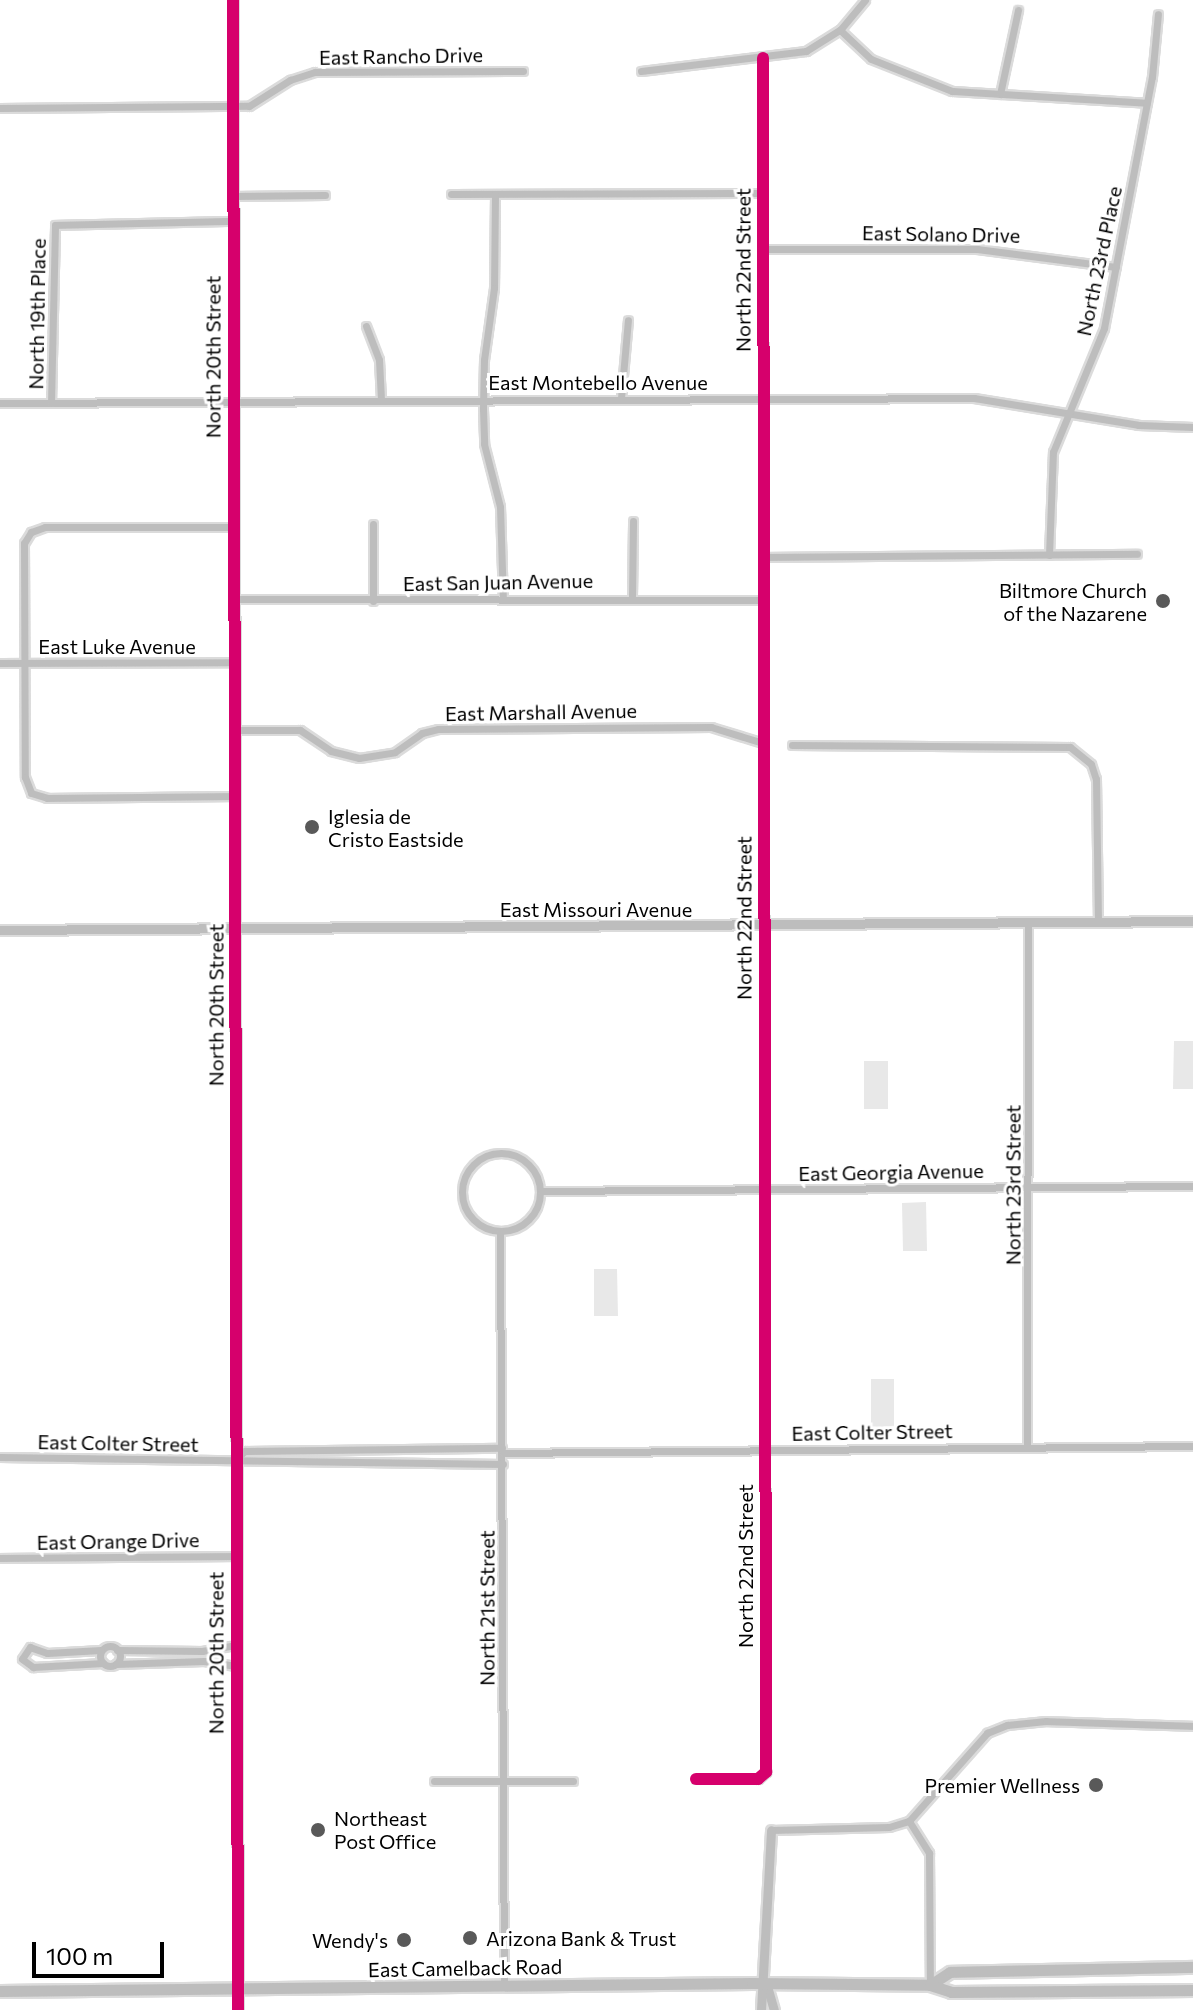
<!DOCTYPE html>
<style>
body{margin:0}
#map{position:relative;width:1193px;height:2010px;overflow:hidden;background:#fff;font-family:Commissioner,sans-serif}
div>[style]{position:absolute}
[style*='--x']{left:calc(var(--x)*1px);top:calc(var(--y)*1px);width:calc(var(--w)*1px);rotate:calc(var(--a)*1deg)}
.green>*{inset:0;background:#e8e8e8}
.roads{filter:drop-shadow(2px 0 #dbdbdb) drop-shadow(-2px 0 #dbdbdb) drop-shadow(0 2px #dbdbdb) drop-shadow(0 -2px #dbdbdb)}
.minor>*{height:7px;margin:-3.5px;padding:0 3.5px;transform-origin:3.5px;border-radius:3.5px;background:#bdbdbd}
.minor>.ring{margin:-3.5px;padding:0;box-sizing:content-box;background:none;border:7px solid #bdbdbd;border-radius:50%}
.tertiary>*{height:9px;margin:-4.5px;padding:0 4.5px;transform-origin:4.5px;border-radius:4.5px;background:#bdbdbd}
.primary>*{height:11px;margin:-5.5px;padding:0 5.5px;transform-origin:5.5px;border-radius:5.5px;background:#bdbdbd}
.cycleway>*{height:12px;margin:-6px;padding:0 6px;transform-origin:6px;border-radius:6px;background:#d6006c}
.dots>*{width:22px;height:22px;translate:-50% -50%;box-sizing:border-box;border:4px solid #fff;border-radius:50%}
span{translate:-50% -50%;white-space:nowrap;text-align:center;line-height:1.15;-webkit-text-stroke:6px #fff;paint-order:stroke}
.street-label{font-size:20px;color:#000}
.poi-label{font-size:20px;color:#000}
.right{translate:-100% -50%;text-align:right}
.left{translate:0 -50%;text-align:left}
.scale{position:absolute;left:32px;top:1942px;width:132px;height:36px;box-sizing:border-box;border:4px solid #000;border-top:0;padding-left:10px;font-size:24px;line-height:28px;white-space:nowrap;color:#000;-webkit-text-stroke:6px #fff;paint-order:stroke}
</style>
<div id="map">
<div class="green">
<i style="clip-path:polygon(1174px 1041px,1193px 1041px,1193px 1089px,1173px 1089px)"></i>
<i style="clip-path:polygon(864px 1061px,888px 1061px,888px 1109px,864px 1109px)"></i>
<i style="clip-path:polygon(926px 1202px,927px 1251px,903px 1251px,902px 1203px)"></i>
<i style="clip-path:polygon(594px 1269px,617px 1269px,618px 1316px,594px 1316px)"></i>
<i style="clip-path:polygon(871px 1379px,894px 1379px,894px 1427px,871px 1428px)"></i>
</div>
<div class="roads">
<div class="minor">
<i style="--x:840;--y:30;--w:42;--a:43.1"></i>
<i style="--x:871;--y:59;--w:87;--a:21.6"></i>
<i style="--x:952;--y:91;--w:195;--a:3.5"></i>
<i style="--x:641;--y:71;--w:166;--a:-6.9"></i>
<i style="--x:806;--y:51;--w:40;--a:-32"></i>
<i style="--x:840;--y:30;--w:39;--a:-50"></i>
<i style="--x:1000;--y:94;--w:86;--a:-77.9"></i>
<i style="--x:0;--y:108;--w:249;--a:-0.5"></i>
<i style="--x:249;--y:106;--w:49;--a:-32.4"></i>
<i style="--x:290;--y:80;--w:26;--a:-18"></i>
<i style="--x:315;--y:72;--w:208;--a:-0.3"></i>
<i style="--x:451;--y:194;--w:312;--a:-0.2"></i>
<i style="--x:495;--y:195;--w:93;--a:90.6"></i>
<i style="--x:494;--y:288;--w:73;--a:97.9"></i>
<i style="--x:484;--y:360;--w:49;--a:91.2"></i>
<i style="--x:483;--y:409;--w:35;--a:88"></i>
<i style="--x:484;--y:444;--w:65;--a:75.7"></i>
<i style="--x:500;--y:507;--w:93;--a:88.2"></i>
<i style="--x:233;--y:196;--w:92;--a:-0.6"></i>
<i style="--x:763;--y:249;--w:214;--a:0"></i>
<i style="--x:977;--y:249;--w:140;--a:7.4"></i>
<i style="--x:366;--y:326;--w:36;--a:69"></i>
<i style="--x:379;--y:360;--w:40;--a:87.1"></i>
<i style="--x:621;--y:398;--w:78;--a:-84.9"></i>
<i style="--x:0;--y:403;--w:974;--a:-0.29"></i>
<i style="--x:974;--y:398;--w:166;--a:9.3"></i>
<i style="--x:1138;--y:425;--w:55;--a:2.1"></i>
<i style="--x:51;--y:403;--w:178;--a:-88.7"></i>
<i style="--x:55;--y:225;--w:179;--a:-1.3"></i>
<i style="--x:373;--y:524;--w:77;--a:90"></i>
<i style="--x:233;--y:527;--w:188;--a:180"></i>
<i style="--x:45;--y:527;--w:15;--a:160"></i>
<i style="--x:31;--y:532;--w:13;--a:122"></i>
<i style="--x:24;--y:543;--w:234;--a:89.8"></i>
<i style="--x:25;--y:777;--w:17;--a:69"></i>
<i style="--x:31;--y:793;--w:17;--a:17"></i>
<i style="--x:47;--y:798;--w:188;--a:-0.6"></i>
<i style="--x:1049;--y:555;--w:103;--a:-87.8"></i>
<i style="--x:1053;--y:452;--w:134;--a:-67.6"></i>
<i style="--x:1104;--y:328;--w:256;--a:-79.2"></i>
<i style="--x:1152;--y:77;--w:63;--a:-84.6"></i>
<i style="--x:764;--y:557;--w:373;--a:-0.5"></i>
<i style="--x:632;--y:596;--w:75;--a:-89.2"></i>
<i style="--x:234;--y:599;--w:529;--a:0.11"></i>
<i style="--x:0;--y:663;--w:234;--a:-0.2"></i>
<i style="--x:235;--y:730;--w:65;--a:0"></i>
<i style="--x:300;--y:730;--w:37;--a:34"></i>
<i style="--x:331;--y:751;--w:29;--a:14"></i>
<i style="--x:359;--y:758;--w:36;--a:-9"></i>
<i style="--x:395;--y:752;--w:33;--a:-35"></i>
<i style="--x:422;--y:733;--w:16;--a:-14"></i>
<i style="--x:438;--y:729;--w:273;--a:-0.4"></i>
<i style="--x:711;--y:727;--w:54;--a:17.1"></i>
<i style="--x:792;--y:745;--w:278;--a:0.4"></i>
<i style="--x:1070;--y:747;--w:27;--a:39"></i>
<i style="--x:1091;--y:764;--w:16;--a:72"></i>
<i style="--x:1096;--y:779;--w:143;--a:89.2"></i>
<i class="ring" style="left:462px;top:1153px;width:71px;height:71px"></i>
<i style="--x:541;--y:1191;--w:652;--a:-0.44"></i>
<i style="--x:500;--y:1231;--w:754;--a:89.7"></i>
<i style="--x:1027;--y:1447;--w:524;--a:-89.89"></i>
<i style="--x:503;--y:1453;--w:690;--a:-0.58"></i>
<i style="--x:0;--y:1457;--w:503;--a:0.8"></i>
<i style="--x:236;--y:1459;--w:12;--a:-42"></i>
<i style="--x:245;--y:1451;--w:257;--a:-0.7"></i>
<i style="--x:0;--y:1558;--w:236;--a:-0.5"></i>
<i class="ring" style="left:100px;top:1646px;width:13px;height:13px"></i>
<i style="--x:101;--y:1650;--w:54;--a:176.8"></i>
<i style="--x:47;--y:1653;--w:18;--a:-161"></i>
<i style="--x:30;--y:1647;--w:14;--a:124"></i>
<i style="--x:22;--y:1659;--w:14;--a:36"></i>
<i style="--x:33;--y:1667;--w:70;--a:-3.3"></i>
<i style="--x:117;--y:1650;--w:85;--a:0.7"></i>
<i style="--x:202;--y:1651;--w:35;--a:-10"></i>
<i style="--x:116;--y:1664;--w:88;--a:-2"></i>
<i style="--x:204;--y:1661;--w:32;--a:9"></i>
<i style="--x:696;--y:1779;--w:62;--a:0"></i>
<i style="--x:758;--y:1779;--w:11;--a:-41"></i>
<i style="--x:766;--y:1772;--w:1714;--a:-90.1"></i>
<i style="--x:434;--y:1781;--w:139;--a:0"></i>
<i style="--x:909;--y:1821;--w:38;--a:58"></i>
<i style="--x:929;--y:1853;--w:132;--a:89.6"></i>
<i style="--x:771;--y:1830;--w:118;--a:-1.5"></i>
<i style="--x:889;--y:1827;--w:21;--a:-17"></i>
<i style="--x:909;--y:1821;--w:118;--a:-48.4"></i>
<i style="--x:987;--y:1733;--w:22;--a:-22"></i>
<i style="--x:1007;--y:1725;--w:39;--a:-6"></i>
<i style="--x:1046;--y:1721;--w:147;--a:1.9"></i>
</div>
<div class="tertiary">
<i style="--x:233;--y:0;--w:2010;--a:89.86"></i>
<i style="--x:0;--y:930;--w:1193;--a:-0.43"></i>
<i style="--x:767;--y:1986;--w:25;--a:74"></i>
<i style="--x:761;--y:2010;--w:180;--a:-86.8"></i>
</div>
<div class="primary">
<i style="--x:930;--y:1985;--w:24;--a:-33"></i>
<i style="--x:950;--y:1972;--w:243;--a:-1.2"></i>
<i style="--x:0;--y:1991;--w:752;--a:-0.61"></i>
<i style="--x:752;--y:1983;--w:178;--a:0.6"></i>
<i style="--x:930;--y:1985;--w:22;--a:18"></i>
<i style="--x:951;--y:1992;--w:242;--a:-0.5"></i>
</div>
</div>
<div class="cycleway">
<i style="--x:233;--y:0;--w:2010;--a:89.86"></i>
<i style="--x:696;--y:1779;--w:62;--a:0"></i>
<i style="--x:758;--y:1779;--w:11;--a:-41"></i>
<i style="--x:766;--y:1772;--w:1714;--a:-90.1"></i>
</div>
<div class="dots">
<i style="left:1163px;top:601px;background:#595959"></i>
<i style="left:312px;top:827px;background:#595959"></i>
<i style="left:1096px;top:1785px;background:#595959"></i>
<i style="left:318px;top:1830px;background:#595959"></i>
<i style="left:470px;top:1938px;background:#595959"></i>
<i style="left:404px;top:1940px;background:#595959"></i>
</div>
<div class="street-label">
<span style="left:401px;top:56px;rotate:-1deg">East Rancho Drive</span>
<span style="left:941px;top:234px;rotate:1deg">East Solano Drive</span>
<span style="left:1099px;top:261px;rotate:-78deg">North 23rd Place</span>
<span style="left:743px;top:270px;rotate:-90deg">North 22nd Street</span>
<span style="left:37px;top:314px;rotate:-89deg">North 19th Place</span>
<span style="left:213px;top:357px;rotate:-90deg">North 20th Street</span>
<span style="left:598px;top:382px">East Montebello Avenue</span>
<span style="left:498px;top:582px;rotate:-1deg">East San Juan Avenue</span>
<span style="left:117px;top:646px">East Luke Avenue</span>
<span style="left:541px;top:712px;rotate:-1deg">East Marshall Avenue</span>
<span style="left:596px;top:909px">East Missouri Avenue</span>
<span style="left:744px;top:918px;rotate:-90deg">North 22nd Street</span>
<span style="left:216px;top:1005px;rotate:-90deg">North 20th Street</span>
<span style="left:891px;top:1172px;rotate:-1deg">East Georgia Avenue</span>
<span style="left:1013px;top:1185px;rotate:-90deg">North 23rd Street</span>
<span style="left:872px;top:1432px;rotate:-1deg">East Colter Street</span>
<span style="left:118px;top:1443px;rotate:1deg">East Colter Street</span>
<span style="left:118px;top:1541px;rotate:-1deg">East Orange Drive</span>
<span style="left:745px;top:1566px;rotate:-90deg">North 22nd Street</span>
<span style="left:487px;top:1608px;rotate:-90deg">North 21st Street</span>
<span style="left:216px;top:1653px;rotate:-90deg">North 20th Street</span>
<span style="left:465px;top:1968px;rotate:-1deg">East Camelback Road</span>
</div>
<div class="poi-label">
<span class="right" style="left:1147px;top:602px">Biltmore Church<br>of the Nazarene</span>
<span class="left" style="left:328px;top:828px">Iglesia de<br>Cristo Eastside</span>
<span class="right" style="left:1080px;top:1785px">Premier Wellness</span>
<span class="left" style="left:334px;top:1830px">Northeast<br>Post Office</span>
<span class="left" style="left:486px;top:1938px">Arizona Bank &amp; Trust</span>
<span class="right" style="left:388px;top:1940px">Wendy's</span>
</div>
<div class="scale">100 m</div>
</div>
